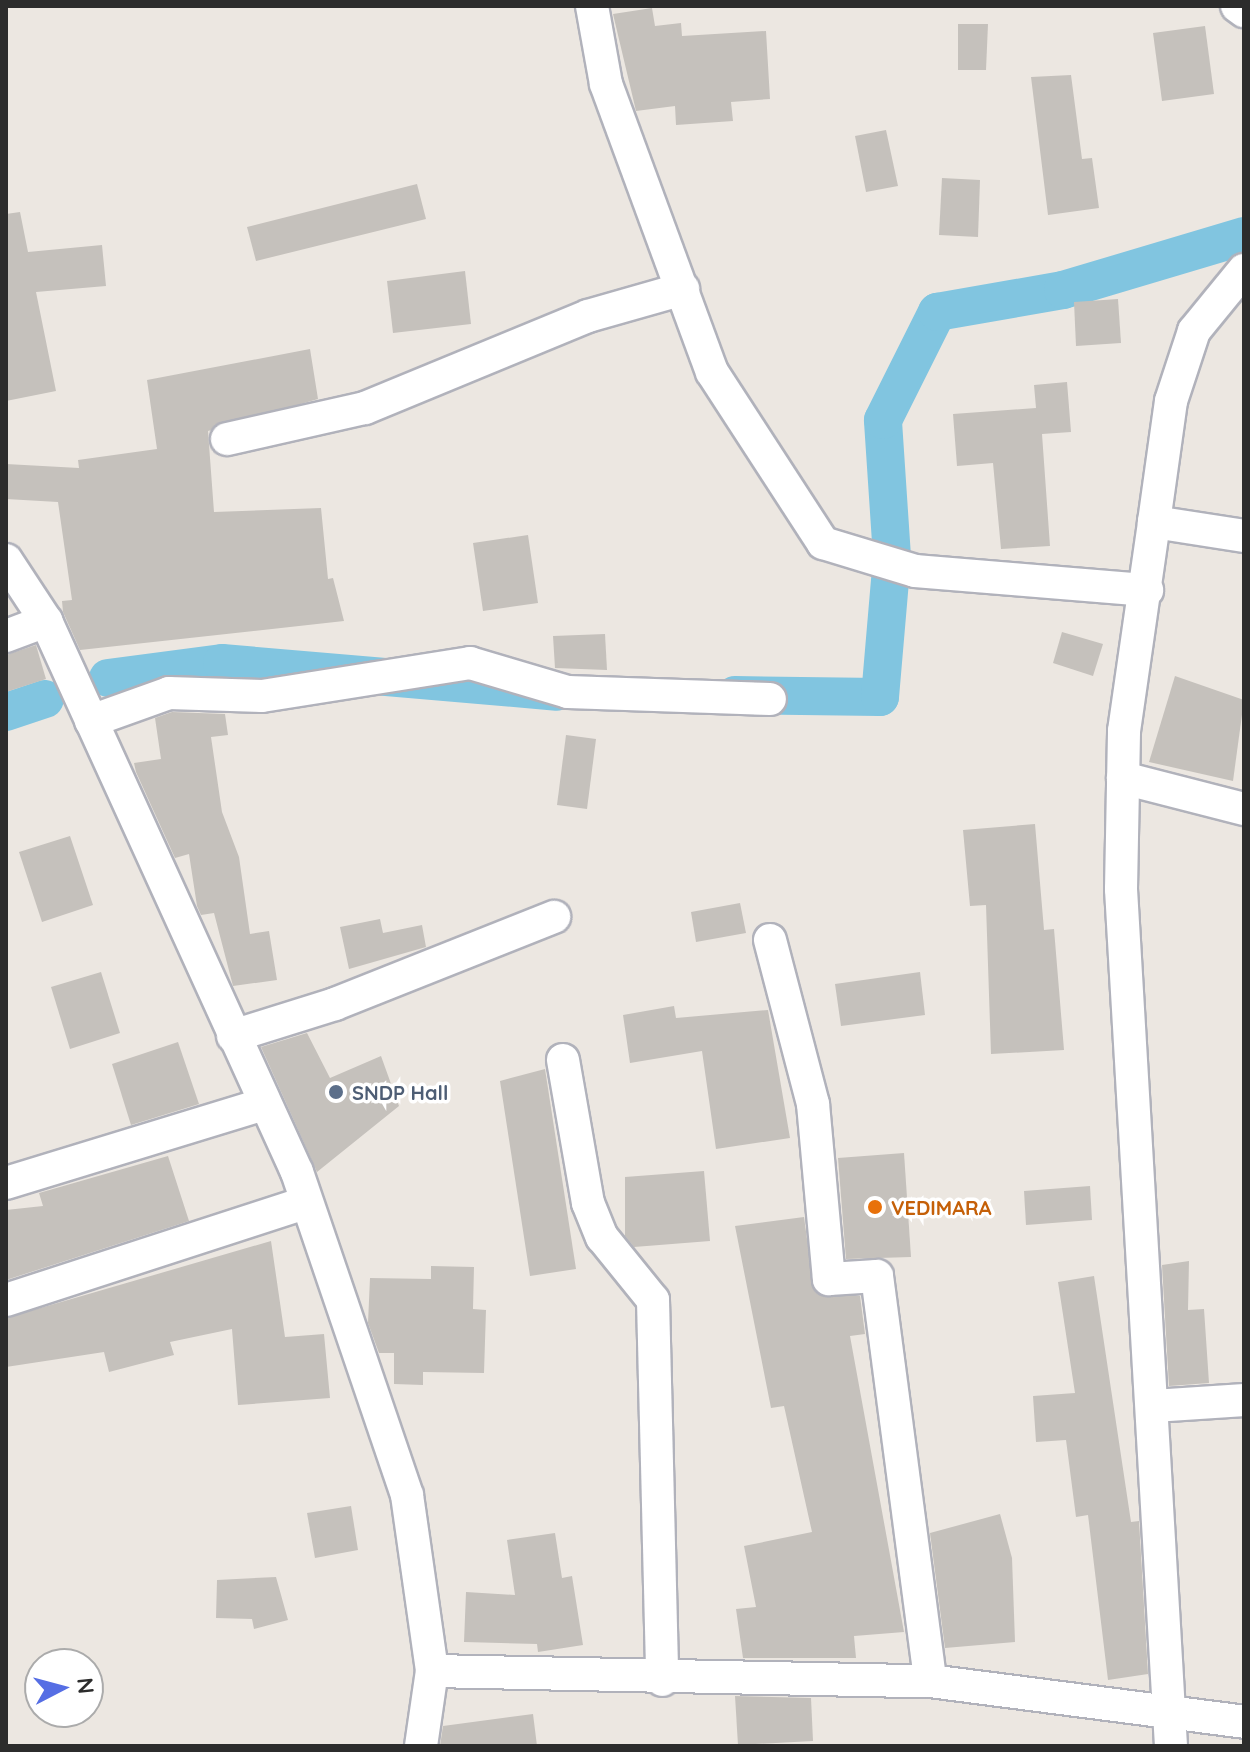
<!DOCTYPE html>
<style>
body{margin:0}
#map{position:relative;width:1250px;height:1752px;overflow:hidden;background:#ece7e1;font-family:Quicksand,sans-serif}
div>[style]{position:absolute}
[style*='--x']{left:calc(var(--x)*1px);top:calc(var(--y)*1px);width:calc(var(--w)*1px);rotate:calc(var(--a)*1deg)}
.canal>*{height:38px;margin:-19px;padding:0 19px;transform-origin:19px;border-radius:19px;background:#81c5e0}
.building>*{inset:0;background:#c5c1bc}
.roads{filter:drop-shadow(2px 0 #b1b2bb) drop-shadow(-2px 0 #b1b2bb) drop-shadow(0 2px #b1b2bb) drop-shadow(0 -2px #b1b2bb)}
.minor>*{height:32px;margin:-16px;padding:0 16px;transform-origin:16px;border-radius:16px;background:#fff}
.dots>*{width:22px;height:22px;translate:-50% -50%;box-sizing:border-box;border:4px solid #fff;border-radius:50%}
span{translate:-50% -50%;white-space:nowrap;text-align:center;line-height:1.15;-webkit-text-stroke:7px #fff;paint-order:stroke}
.service-label{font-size:20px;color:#4e5e75;font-weight:700}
.left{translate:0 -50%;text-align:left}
.food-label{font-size:20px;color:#c56008;font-weight:700}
.frame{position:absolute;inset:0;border:8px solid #2c2c2c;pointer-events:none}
.north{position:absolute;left:24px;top:1648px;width:80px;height:80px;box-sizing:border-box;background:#fff;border:2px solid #ababab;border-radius:50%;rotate:84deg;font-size:22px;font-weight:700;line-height:32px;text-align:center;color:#2c2c2c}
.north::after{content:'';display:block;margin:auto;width:28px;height:36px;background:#566ee4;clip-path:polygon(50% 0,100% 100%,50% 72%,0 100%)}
</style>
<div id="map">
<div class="canal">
<i style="--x:108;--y:678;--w:115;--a:-7.5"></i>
<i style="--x:222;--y:663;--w:336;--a:4.9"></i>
<i style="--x:735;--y:695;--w:145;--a:0.8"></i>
<i style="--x:880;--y:697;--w:141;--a:-85.1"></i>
<i style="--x:892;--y:557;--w:137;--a:-93.8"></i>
<i style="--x:883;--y:420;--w:121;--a:-63.4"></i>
<i style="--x:937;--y:312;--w:128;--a:-9.9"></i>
<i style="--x:1063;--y:290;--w:189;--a:-16.6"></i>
<i style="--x:6;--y:712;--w:41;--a:-18.4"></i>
</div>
<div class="building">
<i style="clip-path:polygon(652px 8px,655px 26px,681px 23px,682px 36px,766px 31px,770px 99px,731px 102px,733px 121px,676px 125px,675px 106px,636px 111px,613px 14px)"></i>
<i style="clip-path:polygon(958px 24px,988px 24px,986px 70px,958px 70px)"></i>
<i style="clip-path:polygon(1205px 26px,1214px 94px,1162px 101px,1153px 33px)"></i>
<i style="clip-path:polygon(1071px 75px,1082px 159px,1092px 158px,1099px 208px,1048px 215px,1031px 77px)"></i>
<i style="clip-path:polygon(886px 130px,898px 186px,866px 192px,855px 136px)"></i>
<i style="clip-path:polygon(942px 178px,980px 180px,978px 237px,939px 235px)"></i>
<i style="clip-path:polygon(417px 184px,426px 219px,256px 261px,247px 227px)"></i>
<i style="clip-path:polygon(20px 212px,28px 252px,102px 245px,106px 286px,36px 292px,56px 391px,6px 401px,6px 214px)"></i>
<i style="clip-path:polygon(465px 271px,471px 324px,393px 333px,387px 281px)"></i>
<i style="clip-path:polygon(1118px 299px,1121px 343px,1076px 346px,1074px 302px)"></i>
<i style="clip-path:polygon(310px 349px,318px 399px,208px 431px,214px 512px,321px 508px,328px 579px,333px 578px,344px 621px,80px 650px,63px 612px,62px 601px,72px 600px,58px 502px,6px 499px,6px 464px,79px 468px,78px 460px,157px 449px,147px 380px)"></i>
<i style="clip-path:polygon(1067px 382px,1071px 432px,1042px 434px,1050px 546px,1001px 549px,993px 463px,957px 466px,953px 414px,1036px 408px,1034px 385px)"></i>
<i style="clip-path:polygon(528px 535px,538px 603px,483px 611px,473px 543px)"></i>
<i style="clip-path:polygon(1062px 632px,1103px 644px,1093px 676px,1053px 663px)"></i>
<i style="clip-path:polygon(605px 634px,607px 670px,555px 668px,553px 636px)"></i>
<i style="clip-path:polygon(36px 645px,46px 679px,6px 692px,6px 655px)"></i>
<i style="clip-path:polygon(1175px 676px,1244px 700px,1233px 781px,1149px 762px)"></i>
<i style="clip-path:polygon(172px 712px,225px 714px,228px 735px,211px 737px,222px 812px,239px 857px,250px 934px,269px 931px,277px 980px,233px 986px,214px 913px,201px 915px,197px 906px,189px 854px,175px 858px,136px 772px,134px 763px,161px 759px,155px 718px)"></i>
<i style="clip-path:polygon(566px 735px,596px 739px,587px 809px,557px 805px)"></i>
<i style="clip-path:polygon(1035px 824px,1044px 930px,1054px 929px,1064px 1050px,991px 1054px,986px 905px,970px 906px,963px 830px)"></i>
<i style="clip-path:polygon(70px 836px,93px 905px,42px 922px,19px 852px)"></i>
<i style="clip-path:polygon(740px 903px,746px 933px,696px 942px,691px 912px)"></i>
<i style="clip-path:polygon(380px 919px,383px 933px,422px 925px,426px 947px,349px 969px,340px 927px)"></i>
<i style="clip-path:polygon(101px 972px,120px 1033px,70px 1049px,51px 987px)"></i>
<i style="clip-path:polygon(920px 972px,925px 1015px,841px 1026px,835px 984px)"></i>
<i style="clip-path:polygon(674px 1006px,676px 1018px,768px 1010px,790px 1138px,716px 1149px,702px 1051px,630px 1063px,623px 1015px)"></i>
<i style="clip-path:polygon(307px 1033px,330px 1078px,381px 1056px,399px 1106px,317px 1172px,261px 1047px)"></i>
<i style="clip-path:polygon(178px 1042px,199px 1104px,131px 1125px,112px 1064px)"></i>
<i style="clip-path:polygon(545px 1069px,576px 1269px,530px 1276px,500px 1081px)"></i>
<i style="clip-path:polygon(904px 1153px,911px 1257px,846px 1259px,838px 1158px)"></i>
<i style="clip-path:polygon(168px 1156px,189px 1221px,6px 1280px,6px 1210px,43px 1206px,39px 1193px)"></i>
<i style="clip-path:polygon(704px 1171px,710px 1241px,634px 1247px,625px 1236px,625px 1177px)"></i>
<i style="clip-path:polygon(1090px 1186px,1092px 1220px,1026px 1225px,1024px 1191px)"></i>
<i style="clip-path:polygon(804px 1217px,814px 1290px,860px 1296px,865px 1334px,850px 1336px,904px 1632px,854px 1636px,856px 1658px,743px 1658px,736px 1609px,756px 1607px,744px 1546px,812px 1532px,784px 1406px,771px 1408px,735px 1226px)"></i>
<i style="clip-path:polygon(271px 1241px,285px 1337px,324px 1334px,330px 1398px,238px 1405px,232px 1329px,170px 1342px,174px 1355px,109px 1372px,104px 1352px,6px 1367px,6px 1318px)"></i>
<i style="clip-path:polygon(1189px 1261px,1188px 1310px,1204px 1309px,1209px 1383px,1169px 1386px,1162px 1265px)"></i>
<i style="clip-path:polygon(431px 1266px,474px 1267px,473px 1309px,486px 1310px,484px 1373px,423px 1372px,423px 1385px,394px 1384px,394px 1353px,379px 1353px,368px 1323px,370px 1278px,431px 1279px)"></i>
<i style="clip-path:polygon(1094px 1276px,1131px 1522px,1139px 1521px,1148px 1674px,1108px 1680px,1088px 1515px,1076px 1517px,1066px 1440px,1036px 1442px,1033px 1396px,1075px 1393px,1058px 1282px)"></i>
<i style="clip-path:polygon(351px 1506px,358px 1550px,315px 1558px,307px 1513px)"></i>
<i style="clip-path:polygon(1000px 1514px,1012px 1558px,1015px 1642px,945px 1648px,930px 1533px)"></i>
<i style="clip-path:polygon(555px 1533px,562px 1578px,572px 1576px,583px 1645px,538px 1652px,537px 1644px,464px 1642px,466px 1592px,515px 1595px,507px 1540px)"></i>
<i style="clip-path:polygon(276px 1577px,288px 1620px,254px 1629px,252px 1619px,216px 1618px,217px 1580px)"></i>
<i style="clip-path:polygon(735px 1696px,811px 1698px,813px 1741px,738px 1745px)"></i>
<i style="clip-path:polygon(533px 1714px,537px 1746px,440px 1746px,443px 1726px)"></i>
</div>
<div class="roads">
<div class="minor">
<i style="--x:592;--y:6;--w:79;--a:79.8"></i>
<i style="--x:606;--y:84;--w:307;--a:69.8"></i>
<i style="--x:712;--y:372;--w:204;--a:57"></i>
<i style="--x:823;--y:543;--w:96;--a:16.9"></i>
<i style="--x:915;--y:571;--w:233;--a:4.7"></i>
<i style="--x:1237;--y:6;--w:9;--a:36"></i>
<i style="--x:227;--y:439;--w:141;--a:-12.7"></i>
<i style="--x:365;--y:408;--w:241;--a:-22.4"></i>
<i style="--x:588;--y:316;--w:99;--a:-15.9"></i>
<i style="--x:1154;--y:522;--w:122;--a:-82"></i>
<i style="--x:1171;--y:401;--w:74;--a:-71.8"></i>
<i style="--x:1194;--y:331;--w:79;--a:-50.7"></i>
<i style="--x:6;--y:560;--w:73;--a:56.7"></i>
<i style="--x:46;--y:621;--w:605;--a:65.51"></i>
<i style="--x:297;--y:1172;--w:341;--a:71.2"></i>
<i style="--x:407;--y:1495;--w:178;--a:81.9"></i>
<i style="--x:432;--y:1671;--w:498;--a:1.2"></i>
<i style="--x:930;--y:1681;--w:317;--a:7.4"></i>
<i style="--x:6;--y:636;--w:43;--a:-20.6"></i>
<i style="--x:91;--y:721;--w:83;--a:-19.7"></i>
<i style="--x:169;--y:693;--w:93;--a:1.8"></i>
<i style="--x:262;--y:696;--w:211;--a:-9"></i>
<i style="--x:470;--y:663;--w:102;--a:16.5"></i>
<i style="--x:568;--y:692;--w:202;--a:2"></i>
<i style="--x:1123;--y:778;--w:125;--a:14.4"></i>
<i style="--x:770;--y:940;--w:170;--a:75.3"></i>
<i style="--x:813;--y:1104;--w:176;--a:84.8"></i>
<i style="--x:829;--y:1279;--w:48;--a:-3.6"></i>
<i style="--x:877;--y:1276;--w:408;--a:82.5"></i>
<i style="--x:233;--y:1036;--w:107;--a:-17.4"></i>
<i style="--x:335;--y:1004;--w:236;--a:-21.7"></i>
<i style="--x:563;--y:1060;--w:145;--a:80.1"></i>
<i style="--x:588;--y:1203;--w:37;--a:68"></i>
<i style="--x:602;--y:1237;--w:81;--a:51"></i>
<i style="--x:653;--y:1300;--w:380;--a:88.6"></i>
<i style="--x:6;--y:1183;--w:270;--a:-17"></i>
<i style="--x:6;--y:1300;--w:314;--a:-18"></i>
<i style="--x:1154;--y:1406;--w:90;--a:-3.8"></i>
<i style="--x:421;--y:1746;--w:76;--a:-81.7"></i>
<i style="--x:1171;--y:1746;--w:858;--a:-93.34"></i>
<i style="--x:1121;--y:889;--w:158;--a:-88.9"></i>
<i style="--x:1124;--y:731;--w:211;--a:-81.8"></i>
<i style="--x:1154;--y:522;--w:91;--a:8.8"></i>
</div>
</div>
<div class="dots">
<i style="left:336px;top:1092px;background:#5c6f8a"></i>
<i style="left:875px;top:1207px;background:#e8710a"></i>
</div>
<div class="service-label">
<span class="left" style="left:352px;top:1092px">SNDP Hall</span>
</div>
<div class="food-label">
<span class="left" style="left:891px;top:1207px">VEDIMARA</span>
</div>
<div class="frame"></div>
<div class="north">N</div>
</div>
